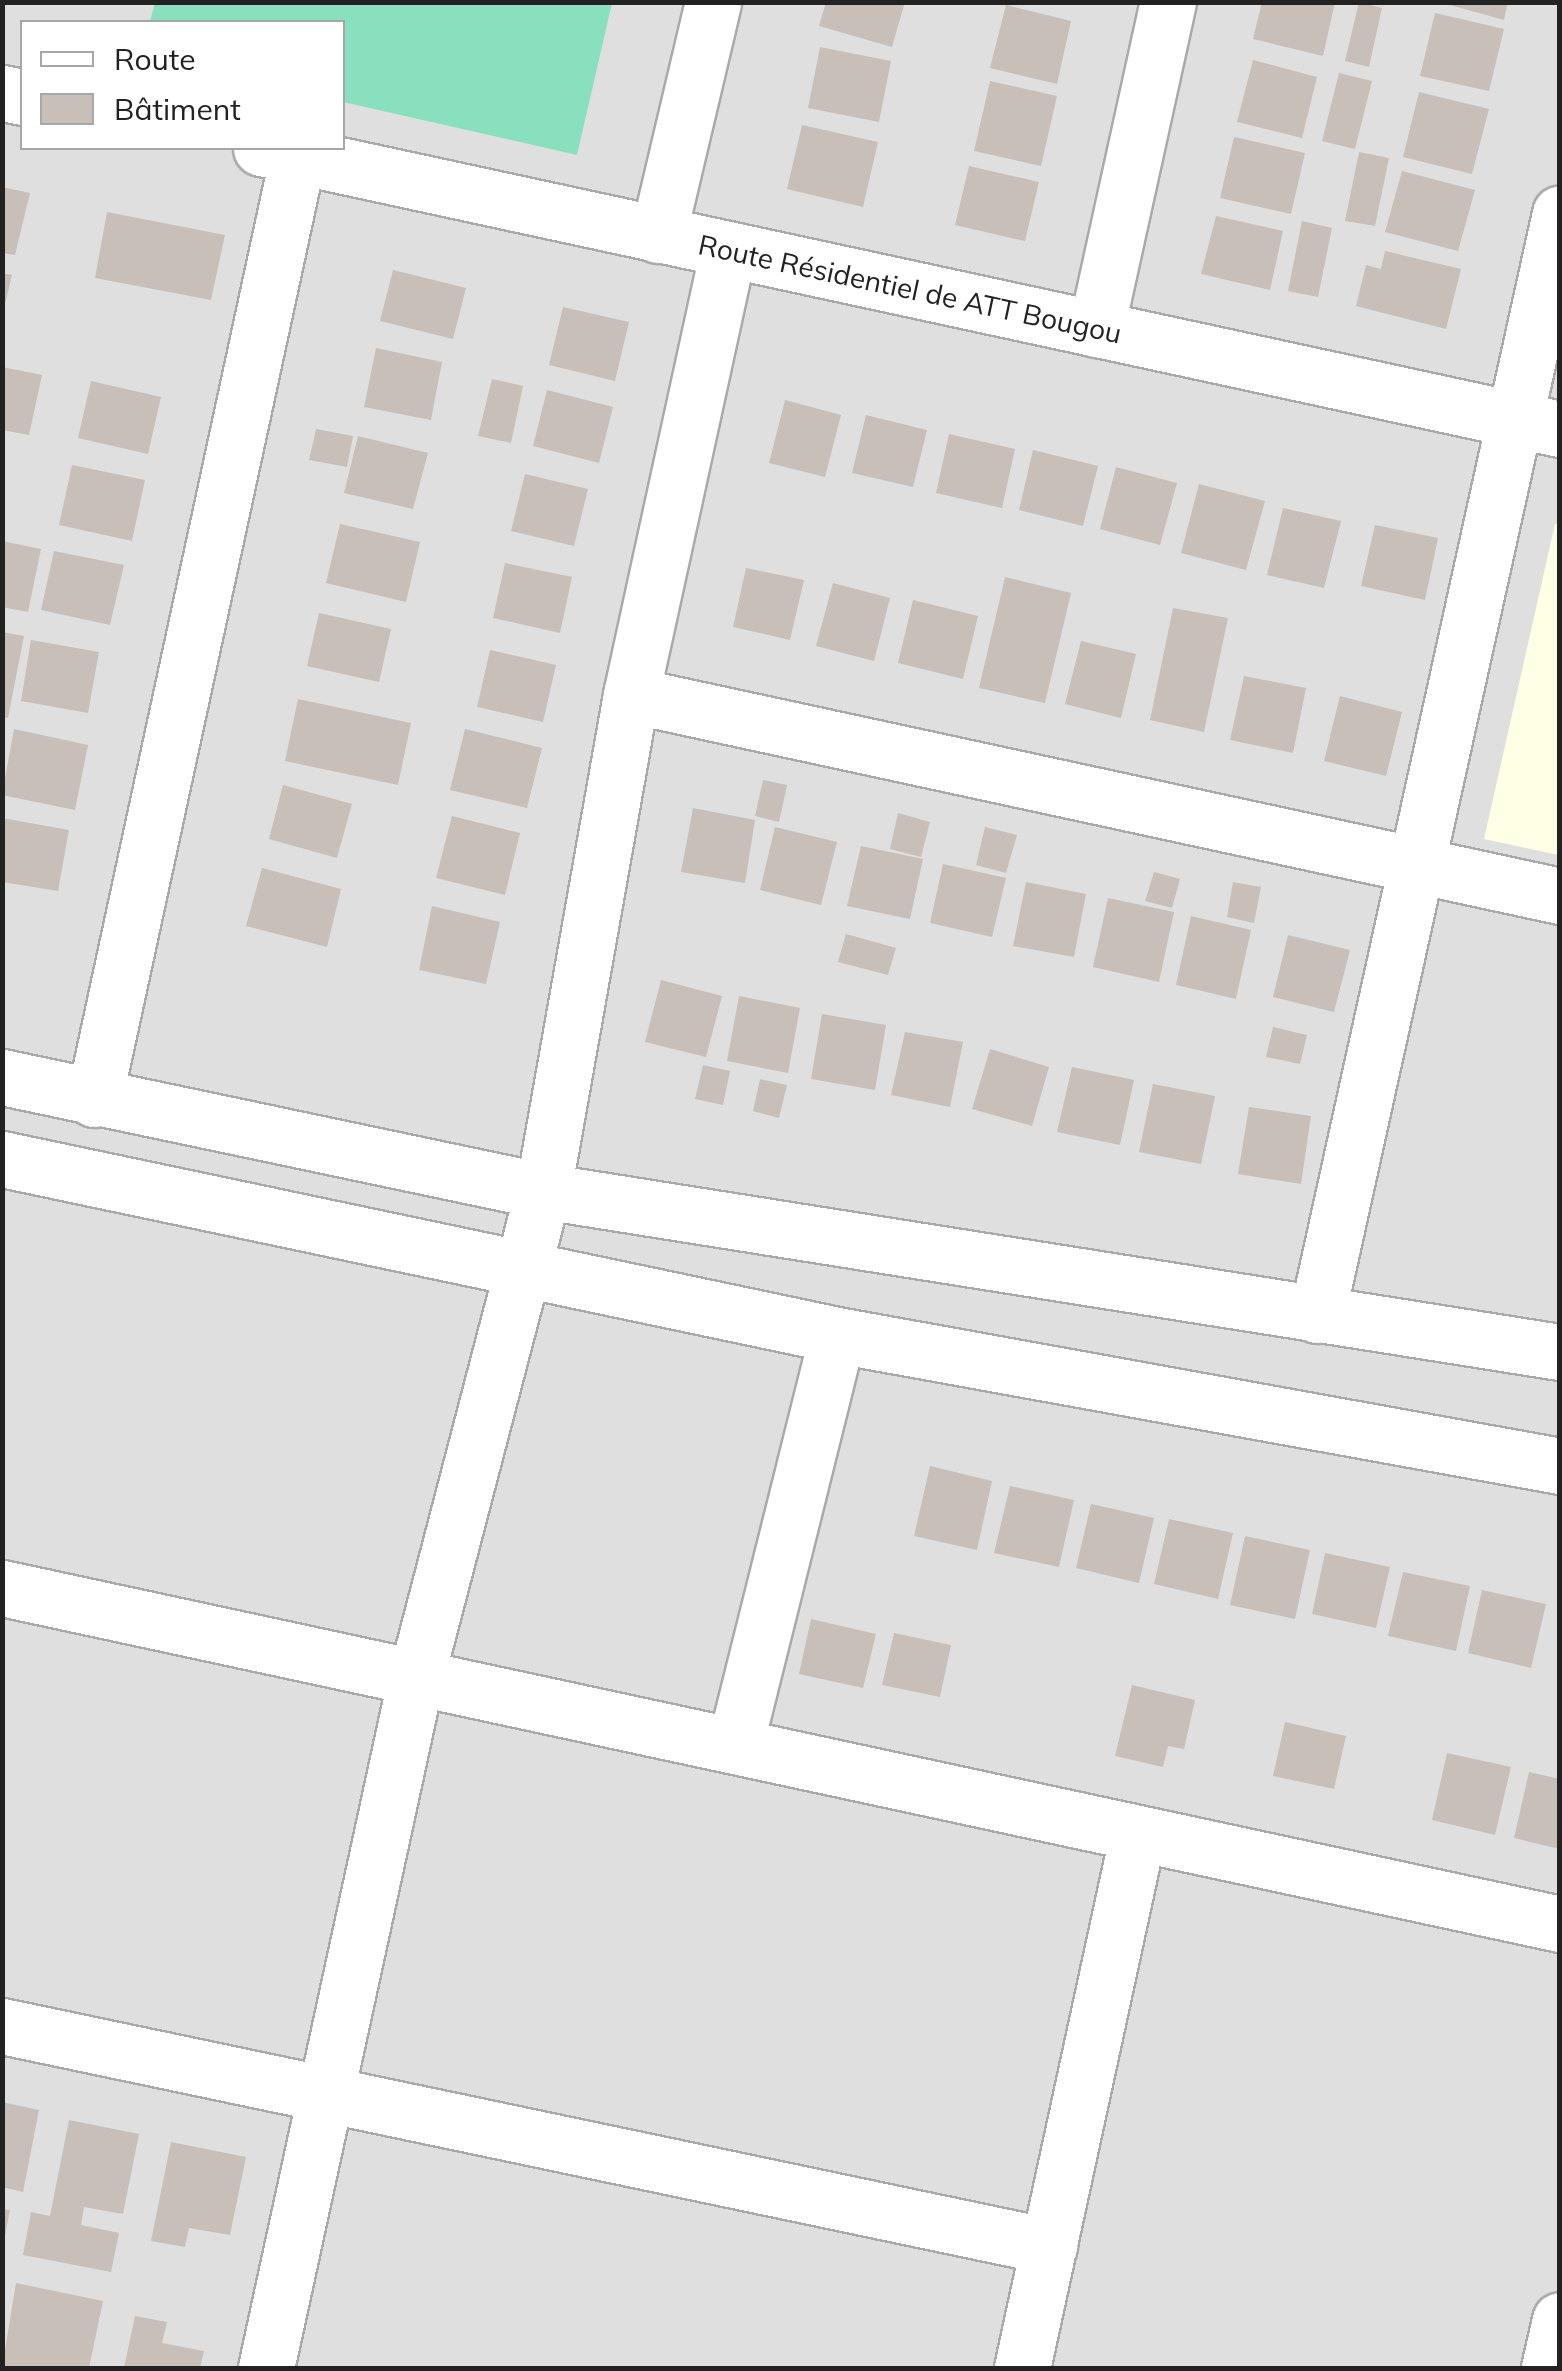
<!DOCTYPE html>
<meta charset="utf-8">
<style>
body{margin:0}
#map{position:relative;width:1562px;height:2371px;overflow:hidden;background:#f2efe9;font-family:Mulish,sans-serif}
div>[style]{position:absolute}
[style*='--x']{left:calc(var(--x)*1px);top:calc(var(--y)*1px);width:calc(var(--w)*1px);rotate:calc(var(--a)*1deg)}
.residential>*{inset:0;background:#e0dfdf}
.education>*{inset:0;background:#ffffe5}
.pitch>*{inset:0;background:#88e0be}
.building>*{inset:0;background:#c7bfb8}
.roads{filter:drop-shadow(2px 0 #a9a9a9) drop-shadow(-2px 0 #a9a9a9) drop-shadow(0 2px #a9a9a9) drop-shadow(0 -2px #a9a9a9)}
.minor>*{height:55px;margin:-27.5px;padding:0 27.5px;transform-origin:27.5px;border-radius:27.5px;background:#fff}
span{translate:-50% -50%;white-space:nowrap;text-align:center;line-height:1.15;-webkit-text-stroke:8px #fff;paint-order:stroke}
.street-label{font-size:28px;color:#222}
.frame{position:absolute;inset:0;border:5px solid #222;pointer-events:none}
.legend{position:absolute;left:20px;top:20px;width:325px;height:130px;box-sizing:border-box;background:#fff;border:2px solid #a7a7a7;margin:0;padding:12px 18px;list-style:none;font-size:30px;color:#222}
.legend li{display:flex;align-items:center;gap:20px;height:50px}
.legend b{width:50px;border:2px solid #a7a7a7}
</style>
<div id="map">
<div class="residential">
<i style="clip-path:polygon(evenodd,3px 3px,1559px 3px,1559px 2368px,3px 2368px,3px 3px,22px 22px,342px 22px,342px 148px,22px 148px,22px 22px)"></i>
</div>
<div class="education">
<i style="clip-path:polygon(1555px 524px,1560px 525px,1559px 855px,1484px 839px)"></i>
</div>
<div class="pitch">
<i style="clip-path:polygon(155px 2px,612px 2px,612px 3px,577px 155px,343px 102px,342px 22px,150px 22px)"></i>
</div>
<div class="building">
<i style="clip-path:polygon(826px 2px,905px 2px,892px 47px,819px 26px)"></i>
<i style="clip-path:polygon(1262px 2px,1335px 2px,1323px 56px,1253px 39px)"></i>
<i style="clip-path:polygon(1359px 2px,1382px 8px,1369px 67px,1345px 61px)"></i>
<i style="clip-path:polygon(1439px 2px,1508px 2px,1504px 20px)"></i>
<i style="clip-path:polygon(1006px 5px,1071px 21px,1057px 84px,990px 68px)"></i>
<i style="clip-path:polygon(1435px 13px,1504px 29px,1489px 91px,1420px 76px)"></i>
<i style="clip-path:polygon(820px 47px,891px 61px,879px 122px,808px 108px)"></i>
<i style="clip-path:polygon(1253px 60px,1317px 77px,1302px 138px,1237px 122px)"></i>
<i style="clip-path:polygon(1339px 73px,1372px 81px,1355px 149px,1322px 141px)"></i>
<i style="clip-path:polygon(990px 81px,1057px 96px,1041px 166px,974px 151px)"></i>
<i style="clip-path:polygon(1419px 92px,1489px 109px,1472px 174px,1403px 157px)"></i>
<i style="clip-path:polygon(802px 125px,878px 142px,863px 207px,787px 189px)"></i>
<i style="clip-path:polygon(1234px 137px,1305px 153px,1291px 214px,1220px 198px)"></i>
<i style="clip-path:polygon(1359px 152px,1389px 158px,1375px 226px,1345px 221px)"></i>
<i style="clip-path:polygon(969px 166px,1039px 182px,1025px 241px,955px 225px)"></i>
<i style="clip-path:polygon(1402px 171px,1475px 190px,1458px 251px,1385px 232px)"></i>
<i style="clip-path:polygon(2px 187px,30px 193px,15px 255px,2px 253px)"></i>
<i style="clip-path:polygon(107px 212px,225px 235px,211px 300px,95px 278px)"></i>
<i style="clip-path:polygon(1216px 216px,1283px 231px,1270px 290px,1201px 274px)"></i>
<i style="clip-path:polygon(1302px 221px,1332px 228px,1318px 297px,1288px 291px)"></i>
<i style="clip-path:polygon(1385px 251px,1461px 269px,1446px 329px,1356px 306px,1366px 265px,1381px 269px)"></i>
<i style="clip-path:polygon(393px 270px,466px 288px,453px 339px,380px 321px)"></i>
<i style="clip-path:polygon(2px 273px,12px 275px,4px 308px,2px 308px)"></i>
<i style="clip-path:polygon(563px 307px,629px 322px,615px 381px,549px 365px)"></i>
<i style="clip-path:polygon(376px 348px,442px 362px,431px 420px,364px 407px)"></i>
<i style="clip-path:polygon(2px 367px,42px 375px,29px 435px,2px 430px)"></i>
<i style="clip-path:polygon(492px 379px,523px 386px,511px 443px,478px 436px)"></i>
<i style="clip-path:polygon(91px 381px,161px 397px,148px 454px,78px 438px)"></i>
<i style="clip-path:polygon(547px 390px,613px 407px,599px 463px,533px 446px)"></i>
<i style="clip-path:polygon(785px 400px,841px 415px,825px 477px,769px 463px)"></i>
<i style="clip-path:polygon(866px 415px,927px 430px,913px 487px,852px 473px)"></i>
<i style="clip-path:polygon(316px 429px,353px 436px,347px 467px,309px 460px)"></i>
<i style="clip-path:polygon(949px 434px,1015px 449px,1002px 508px,936px 493px)"></i>
<i style="clip-path:polygon(358px 436px,428px 453px,413px 509px,344px 493px)"></i>
<i style="clip-path:polygon(1033px 450px,1098px 466px,1083px 526px,1019px 510px)"></i>
<i style="clip-path:polygon(72px 465px,145px 480px,132px 541px,59px 525px)"></i>
<i style="clip-path:polygon(1116px 467px,1177px 483px,1160px 545px,1100px 529px)"></i>
<i style="clip-path:polygon(525px 474px,588px 489px,574px 546px,511px 531px)"></i>
<i style="clip-path:polygon(1199px 484px,1265px 501px,1246px 570px,1181px 553px)"></i>
<i style="clip-path:polygon(1283px 508px,1341px 521px,1324px 588px,1267px 575px)"></i>
<i style="clip-path:polygon(340px 524px,420px 542px,406px 602px,326px 583px)"></i>
<i style="clip-path:polygon(1375px 525px,1438px 538px,1425px 600px,1361px 586px)"></i>
<i style="clip-path:polygon(2px 541px,41px 549px,28px 612px,2px 607px)"></i>
<i style="clip-path:polygon(54px 551px,124px 565px,110px 625px,41px 610px)"></i>
<i style="clip-path:polygon(505px 563px,572px 577px,560px 633px,493px 618px)"></i>
<i style="clip-path:polygon(746px 568px,804px 580px,790px 640px,733px 627px)"></i>
<i style="clip-path:polygon(1005px 577px,1071px 593px,1045px 703px,979px 688px)"></i>
<i style="clip-path:polygon(833px 583px,890px 598px,874px 661px,816px 646px)"></i>
<i style="clip-path:polygon(913px 600px,978px 616px,963px 679px,898px 663px)"></i>
<i style="clip-path:polygon(1173px 608px,1228px 618px,1204px 732px,1150px 720px)"></i>
<i style="clip-path:polygon(319px 613px,391px 629px,379px 682px,307px 666px)"></i>
<i style="clip-path:polygon(2px 632px,24px 636px,8px 718px,2px 717px)"></i>
<i style="clip-path:polygon(31px 640px,99px 652px,88px 713px,21px 701px)"></i>
<i style="clip-path:polygon(1081px 641px,1136px 654px,1121px 718px,1065px 704px)"></i>
<i style="clip-path:polygon(490px 650px,556px 665px,543px 722px,477px 707px)"></i>
<i style="clip-path:polygon(1244px 676px,1306px 688px,1293px 753px,1230px 740px)"></i>
<i style="clip-path:polygon(1340px 696px,1402px 712px,1386px 776px,1324px 761px)"></i>
<i style="clip-path:polygon(298px 699px,411px 723px,398px 785px,285px 761px)"></i>
<i style="clip-path:polygon(14px 729px,88px 745px,75px 810px,2px 795px)"></i>
<i style="clip-path:polygon(465px 729px,542px 748px,527px 808px,450px 790px)"></i>
<i style="clip-path:polygon(763px 780px,787px 785px,779px 822px,755px 816px)"></i>
<i style="clip-path:polygon(283px 785px,352px 804px,337px 858px,269px 839px)"></i>
<i style="clip-path:polygon(693px 808px,755px 820px,745px 883px,681px 872px)"></i>
<i style="clip-path:polygon(898px 813px,930px 822px,921px 857px,890px 849px)"></i>
<i style="clip-path:polygon(452px 816px,520px 833px,505px 895px,436px 878px)"></i>
<i style="clip-path:polygon(2px 818px,69px 830px,58px 891px,2px 882px)"></i>
<i style="clip-path:polygon(775px 827px,837px 842px,821px 905px,760px 890px)"></i>
<i style="clip-path:polygon(985px 827px,1017px 835px,1006px 873px,976px 865px)"></i>
<i style="clip-path:polygon(861px 846px,923px 859px,910px 919px,847px 906px)"></i>
<i style="clip-path:polygon(943px 864px,1006px 878px,992px 937px,930px 923px)"></i>
<i style="clip-path:polygon(262px 868px,341px 889px,327px 947px,246px 926px)"></i>
<i style="clip-path:polygon(1154px 872px,1180px 879px,1172px 908px,1145px 901px)"></i>
<i style="clip-path:polygon(1026px 882px,1086px 894px,1074px 957px,1013px 946px)"></i>
<i style="clip-path:polygon(1233px 882px,1261px 887px,1254px 923px,1227px 917px)"></i>
<i style="clip-path:polygon(1108px 898px,1174px 912px,1159px 982px,1093px 967px)"></i>
<i style="clip-path:polygon(432px 906px,500px 922px,486px 984px,419px 970px)"></i>
<i style="clip-path:polygon(1191px 916px,1251px 930px,1236px 999px,1176px 985px)"></i>
<i style="clip-path:polygon(846px 934px,896px 948px,888px 975px,838px 962px)"></i>
<i style="clip-path:polygon(1288px 935px,1350px 950px,1334px 1012px,1273px 997px)"></i>
<i style="clip-path:polygon(661px 980px,722px 996px,706px 1057px,645px 1042px)"></i>
<i style="clip-path:polygon(739px 996px,800px 1008px,788px 1073px,727px 1061px)"></i>
<i style="clip-path:polygon(822px 1014px,886px 1025px,875px 1090px,811px 1079px)"></i>
<i style="clip-path:polygon(1273px 1027px,1307px 1035px,1300px 1064px,1266px 1057px)"></i>
<i style="clip-path:polygon(905px 1032px,963px 1042px,950px 1107px,891px 1095px)"></i>
<i style="clip-path:polygon(990px 1049px,1049px 1067px,1032px 1126px,972px 1109px)"></i>
<i style="clip-path:polygon(703px 1065px,730px 1071px,723px 1105px,695px 1099px)"></i>
<i style="clip-path:polygon(1072px 1067px,1134px 1080px,1120px 1145px,1057px 1132px)"></i>
<i style="clip-path:polygon(760px 1079px,787px 1085px,779px 1118px,753px 1111px)"></i>
<i style="clip-path:polygon(1153px 1084px,1215px 1096px,1201px 1164px,1139px 1152px)"></i>
<i style="clip-path:polygon(1249px 1107px,1311px 1116px,1301px 1184px,1238px 1174px)"></i>
<i style="clip-path:polygon(930px 1466px,992px 1481px,977px 1550px,914px 1536px)"></i>
<i style="clip-path:polygon(1010px 1486px,1074px 1500px,1059px 1567px,994px 1553px)"></i>
<i style="clip-path:polygon(1091px 1504px,1154px 1518px,1139px 1583px,1076px 1568px)"></i>
<i style="clip-path:polygon(1169px 1519px,1233px 1533px,1218px 1599px,1154px 1584px)"></i>
<i style="clip-path:polygon(1245px 1536px,1310px 1550px,1295px 1619px,1230px 1605px)"></i>
<i style="clip-path:polygon(1325px 1553px,1390px 1567px,1376px 1628px,1312px 1614px)"></i>
<i style="clip-path:polygon(1403px 1572px,1470px 1586px,1456px 1651px,1388px 1636px)"></i>
<i style="clip-path:polygon(1482px 1590px,1546px 1604px,1531px 1668px,1468px 1653px)"></i>
<i style="clip-path:polygon(811px 1619px,876px 1634px,863px 1688px,799px 1674px)"></i>
<i style="clip-path:polygon(894px 1633px,951px 1645px,940px 1697px,882px 1685px)"></i>
<i style="clip-path:polygon(1132px 1685px,1195px 1700px,1184px 1749px,1168px 1746px,1163px 1767px,1115px 1756px)"></i>
<i style="clip-path:polygon(1285px 1722px,1346px 1736px,1334px 1789px,1273px 1776px)"></i>
<i style="clip-path:polygon(1447px 1753px,1511px 1767px,1495px 1835px,1432px 1820px)"></i>
<i style="clip-path:polygon(1529px 1772px,1560px 1779px,1560px 1849px,1514px 1838px)"></i>
<i style="clip-path:polygon(2px 2102px,39px 2110px,23px 2192px,2px 2187px)"></i>
<i style="clip-path:polygon(69px 2120px,139px 2134px,123px 2214px,84px 2207px,81px 2225px,119px 2233px,111px 2272px,23px 2255px,31px 2212px,50px 2216px)"></i>
<i style="clip-path:polygon(171px 2142px,246px 2157px,230px 2235px,189px 2228px,185px 2247px,151px 2241px)"></i>
<i style="clip-path:polygon(2px 2209px,10px 2210px,4px 2241px,2px 2241px)"></i>
<i style="clip-path:polygon(16px 2283px,103px 2301px,89px 2368px,2px 2368px)"></i>
<i style="clip-path:polygon(135px 2316px,167px 2322px,162px 2343px,204px 2351px,200px 2368px,124px 2368px)"></i>
</div>
<div class="roads">
<div class="minor">
<i style="--x:2;--y:93;--w:20;--a:11"></i>
<i style="--x:261;--y:148;--w:1329;--a:12.21"></i>
<i style="--x:658;--y:235;--w:239;--a:-76.7"></i>
<i style="--x:1096;--y:329;--w:335;--a:-77.6"></i>
<i style="--x:631;--y:695;--w:950;--a:12.21"></i>
<i style="--x:2;--y:1077;--w:553;--a:11.9"></i>
<i style="--x:543;--y:1191;--w:1030;--a:9"></i>
<i style="--x:94;--y:1099;--w:966;--a:-77.81"></i>
<i style="--x:2;--y:1159;--w:853;--a:11.9"></i>
<i style="--x:837;--y:1335;--w:735;--a:10.27"></i>
<i style="--x:1317;--y:1315;--w:1128;--a:-77.56"></i>
<i style="--x:2;--y:1588;--w:1594;--a:12.17"></i>
<i style="--x:735;--y:1745;--w:422;--a:-76"></i>
<i style="--x:2;--y:2026;--w:1070;--a:11.87"></i>
<i style="--x:266;--y:2368;--w:707;--a:-77.75"></i>
<i style="--x:416;--y:1677;--w:502;--a:-75.36"></i>
<i style="--x:543;--y:1191;--w:504;--a:-79.94"></i>
<i style="--x:631;--y:695;--w:456;--a:-77.7"></i>
<i style="--x:1022;--y:2368;--w:547;--a:-77.77"></i>
<i style="--x:1549;--y:2368;--w:49;--a:-77.1"></i>
</div>
</div>
<div class="street-label">
<span style="left:910px;top:289px;rotate:12deg">Route Résidentiel de ATT Bougou</span>
</div>
<div class="frame"></div>
<ul class="legend">
<li><b style="height:12px;background:#fff"></b>Route</li>
<li><b style="height:28px;background:#c7bfb8"></b>Bâtiment</li>
</ul>
</div>
